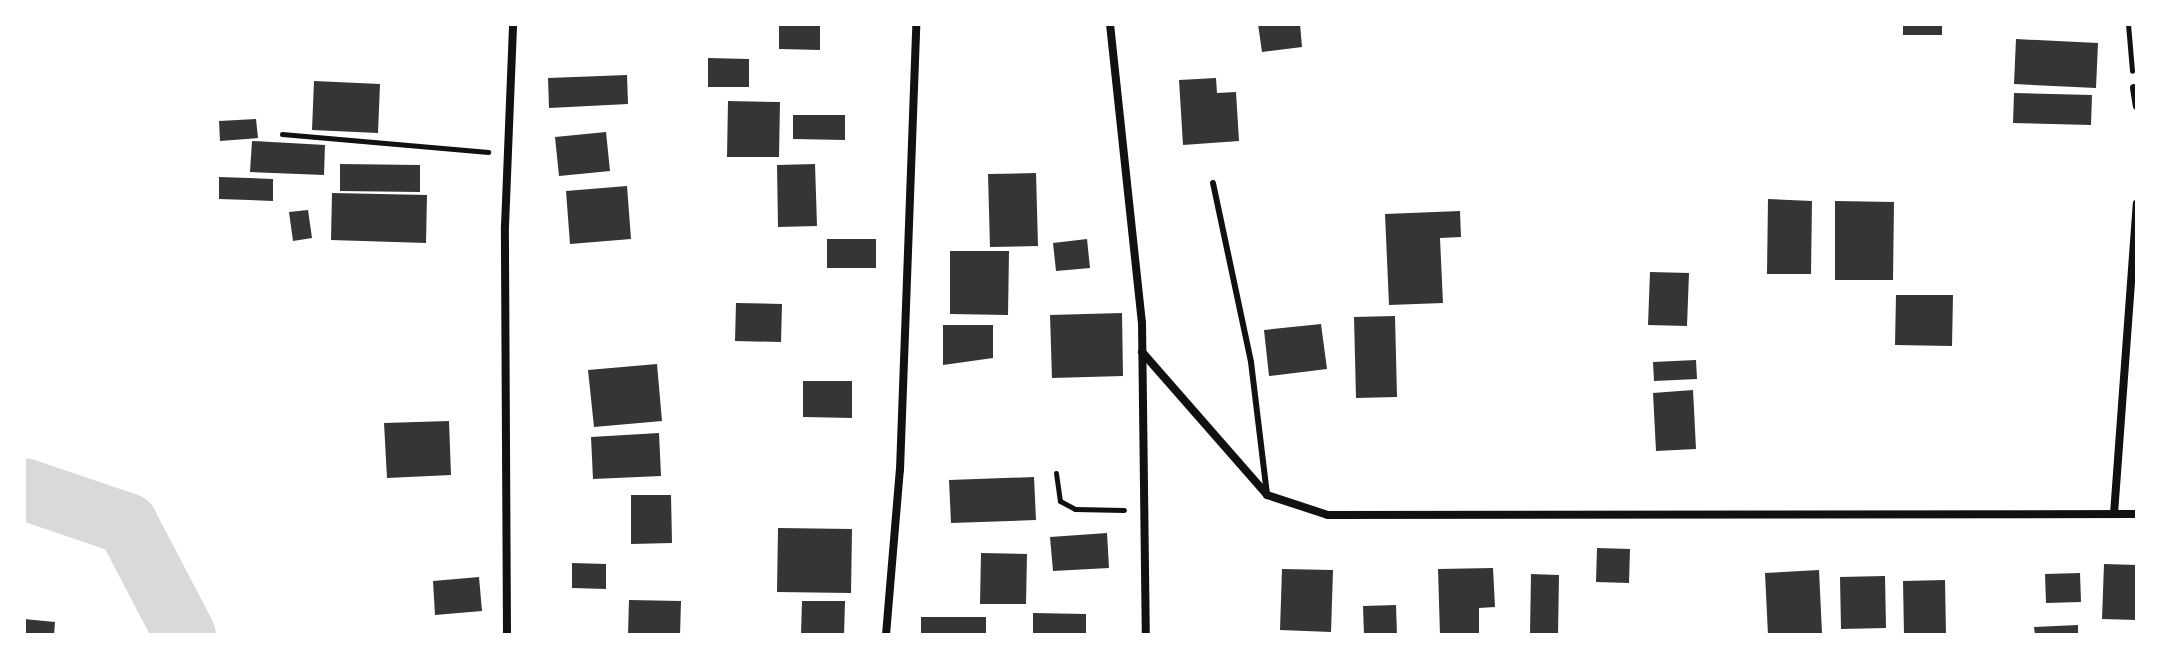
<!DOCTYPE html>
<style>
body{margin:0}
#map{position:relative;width:2161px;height:659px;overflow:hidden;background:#fff;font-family:Figtree,sans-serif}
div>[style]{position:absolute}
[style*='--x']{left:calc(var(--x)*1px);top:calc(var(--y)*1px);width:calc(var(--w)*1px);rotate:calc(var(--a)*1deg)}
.river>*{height:62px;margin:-31px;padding:0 31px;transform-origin:31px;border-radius:31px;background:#d9d9d9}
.building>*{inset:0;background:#353535}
.path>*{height:5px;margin:-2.5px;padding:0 2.5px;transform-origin:2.5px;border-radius:2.5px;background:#111}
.service>*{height:6px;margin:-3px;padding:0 3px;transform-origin:3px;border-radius:3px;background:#111}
.minor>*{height:8px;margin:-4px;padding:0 4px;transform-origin:4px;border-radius:4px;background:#111}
span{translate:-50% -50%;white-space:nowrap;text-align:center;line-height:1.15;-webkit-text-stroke:6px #fff;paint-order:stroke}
.frame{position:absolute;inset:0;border:26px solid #fff;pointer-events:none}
</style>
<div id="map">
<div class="river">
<i style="--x:24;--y:489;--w:109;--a:18.8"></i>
<i style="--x:127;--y:524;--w:125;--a:62.4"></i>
</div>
<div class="building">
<i style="clip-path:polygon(779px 24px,820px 24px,820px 50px,779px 49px)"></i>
<i style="clip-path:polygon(1258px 24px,1300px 24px,1302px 47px,1262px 52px)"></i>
<i style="clip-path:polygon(1903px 24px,1942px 24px,1942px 35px,1903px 35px)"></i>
<i style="clip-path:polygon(2016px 39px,2098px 43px,2096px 88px,2014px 84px)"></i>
<i style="clip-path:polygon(708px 58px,749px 59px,749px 87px,708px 87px)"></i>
<i style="clip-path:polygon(627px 75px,628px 104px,549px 108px,548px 78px)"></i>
<i style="clip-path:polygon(1216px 78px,1217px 93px,1236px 92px,1239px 141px,1183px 145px,1179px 80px)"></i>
<i style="clip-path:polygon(314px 81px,380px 84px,378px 133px,312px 130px)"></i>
<i style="clip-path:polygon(2014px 93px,2092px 95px,2091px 125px,2013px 123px)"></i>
<i style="clip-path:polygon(728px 101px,780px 102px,779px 157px,727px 157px)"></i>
<i style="clip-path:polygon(793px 115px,845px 115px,845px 140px,793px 139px)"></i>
<i style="clip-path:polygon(256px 119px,258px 138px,220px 141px,219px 121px)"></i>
<i style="clip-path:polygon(606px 132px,610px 171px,559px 176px,555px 137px)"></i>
<i style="clip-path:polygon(252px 141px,325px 145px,324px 175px,250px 172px)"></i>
<i style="clip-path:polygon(340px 164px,420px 165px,420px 192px,340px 191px)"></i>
<i style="clip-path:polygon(815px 164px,817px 226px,778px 227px,777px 165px)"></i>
<i style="clip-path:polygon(1036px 173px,1038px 246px,990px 247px,988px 174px)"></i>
<i style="clip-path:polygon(219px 177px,273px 179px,273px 201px,219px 199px)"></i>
<i style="clip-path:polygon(627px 186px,631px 239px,570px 244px,566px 191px)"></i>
<i style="clip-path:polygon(332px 193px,427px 195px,426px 243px,331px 240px)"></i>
<i style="clip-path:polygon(1768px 199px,1812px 201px,1811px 274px,1767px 274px)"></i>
<i style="clip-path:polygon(1835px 201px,1894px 202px,1893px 280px,1835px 280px)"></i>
<i style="clip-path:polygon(308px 210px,312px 238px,293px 241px,289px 212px)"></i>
<i style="clip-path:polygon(1460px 211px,1461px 237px,1440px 238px,1443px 303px,1389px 305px,1385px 214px)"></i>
<i style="clip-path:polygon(827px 239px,876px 239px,876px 268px,827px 268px)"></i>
<i style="clip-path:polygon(1087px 239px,1090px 268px,1056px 271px,1053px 243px)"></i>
<i style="clip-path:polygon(950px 251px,1009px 251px,1008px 315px,950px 314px)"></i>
<i style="clip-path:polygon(1650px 272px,1689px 273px,1687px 326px,1648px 325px)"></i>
<i style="clip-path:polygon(1896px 295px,1953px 295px,1952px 346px,1895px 345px)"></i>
<i style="clip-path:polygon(736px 303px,782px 304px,781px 342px,735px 341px)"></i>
<i style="clip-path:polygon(1122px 313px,1123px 376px,1052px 378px,1050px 315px)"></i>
<i style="clip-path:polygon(1395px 316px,1397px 397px,1356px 398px,1354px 317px)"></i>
<i style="clip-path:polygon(1321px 324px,1327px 369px,1269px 376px,1264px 330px)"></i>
<i style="clip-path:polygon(943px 325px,993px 325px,993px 358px,943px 365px)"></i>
<i style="clip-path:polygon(1696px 360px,1697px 379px,1654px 381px,1653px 362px)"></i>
<i style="clip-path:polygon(657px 364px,662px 421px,594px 427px,588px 370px)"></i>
<i style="clip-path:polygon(803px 381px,852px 381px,852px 418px,803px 417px)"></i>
<i style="clip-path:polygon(1693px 390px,1696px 449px,1656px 451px,1653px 393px)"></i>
<i style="clip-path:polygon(449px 421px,451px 475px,387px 478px,384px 423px)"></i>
<i style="clip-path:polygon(659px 433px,661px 476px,593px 479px,591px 437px)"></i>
<i style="clip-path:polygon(1034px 477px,1036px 520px,951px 523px,949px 480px)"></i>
<i style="clip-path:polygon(631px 495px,671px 495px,672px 543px,631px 544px)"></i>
<i style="clip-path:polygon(778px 528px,852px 529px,851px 593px,777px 592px)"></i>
<i style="clip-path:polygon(1107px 533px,1109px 568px,1053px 571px,1050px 537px)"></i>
<i style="clip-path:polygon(1597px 548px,1630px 549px,1629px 583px,1596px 582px)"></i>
<i style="clip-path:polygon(981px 553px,1027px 554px,1026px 604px,980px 604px)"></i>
<i style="clip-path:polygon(572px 563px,606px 564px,606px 589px,572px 588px)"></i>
<i style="clip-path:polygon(2104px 564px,2137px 565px,2137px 620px,2102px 619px)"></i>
<i style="clip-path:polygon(1493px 568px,1495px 607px,1479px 608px,1479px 635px,1440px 635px,1438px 569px)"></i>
<i style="clip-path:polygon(1282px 569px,1333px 570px,1331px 632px,1280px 630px)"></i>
<i style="clip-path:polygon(1819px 570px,1822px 633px,1768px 635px,1765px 573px)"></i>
<i style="clip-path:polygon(2080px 573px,2081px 602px,2046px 603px,2045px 574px)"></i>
<i style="clip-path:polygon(1531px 574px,1559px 575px,1558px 635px,1530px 634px)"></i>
<i style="clip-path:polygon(1885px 576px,1886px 628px,1841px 629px,1840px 577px)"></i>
<i style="clip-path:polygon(479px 577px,482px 611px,435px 615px,433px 581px)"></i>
<i style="clip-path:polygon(1945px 580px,1946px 635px,1904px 635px,1903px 581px)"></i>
<i style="clip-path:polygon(629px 600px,681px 601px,680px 635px,628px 635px)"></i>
<i style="clip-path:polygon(802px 601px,845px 601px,844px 635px,801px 635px)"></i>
<i style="clip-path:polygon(1396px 605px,1397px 635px,1364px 635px,1363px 606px)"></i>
<i style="clip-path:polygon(1033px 613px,1086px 614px,1086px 635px,1033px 635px)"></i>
<i style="clip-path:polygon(921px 617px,986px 617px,986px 635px,921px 635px)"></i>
<i style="clip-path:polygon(24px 619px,55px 622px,54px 635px,24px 635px)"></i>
<i style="clip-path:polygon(2078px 625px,2078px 635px,2035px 635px,2034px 627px)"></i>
</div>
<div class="path">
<i style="--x:2128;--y:24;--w:47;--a:85.1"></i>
<i style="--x:282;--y:134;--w:207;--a:5"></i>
<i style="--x:1056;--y:473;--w:28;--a:82"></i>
<i style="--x:1060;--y:501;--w:17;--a:28"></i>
<i style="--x:1075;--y:509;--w:49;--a:1.2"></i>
</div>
<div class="service">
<i style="--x:1213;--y:183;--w:183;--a:78"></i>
<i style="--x:1251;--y:362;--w:133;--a:83.1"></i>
</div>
<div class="minor">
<i style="--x:1110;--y:24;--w:301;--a:83.9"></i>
<i style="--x:1142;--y:323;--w:312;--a:89.3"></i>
<i style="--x:2134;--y:88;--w:18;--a:81"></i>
<i style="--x:1142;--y:352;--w:190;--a:48.8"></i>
<i style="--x:1267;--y:495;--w:64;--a:18.2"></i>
<i style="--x:1328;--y:515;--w:809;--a:-0.07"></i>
<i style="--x:2114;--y:514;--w:311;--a:-85.8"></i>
<i style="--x:507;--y:635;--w:409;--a:-90.3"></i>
<i style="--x:505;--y:226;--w:202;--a:-87.7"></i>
<i style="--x:886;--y:635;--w:166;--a:-85.2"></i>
<i style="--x:900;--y:470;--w:446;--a:-87.9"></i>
</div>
<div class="frame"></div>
</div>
